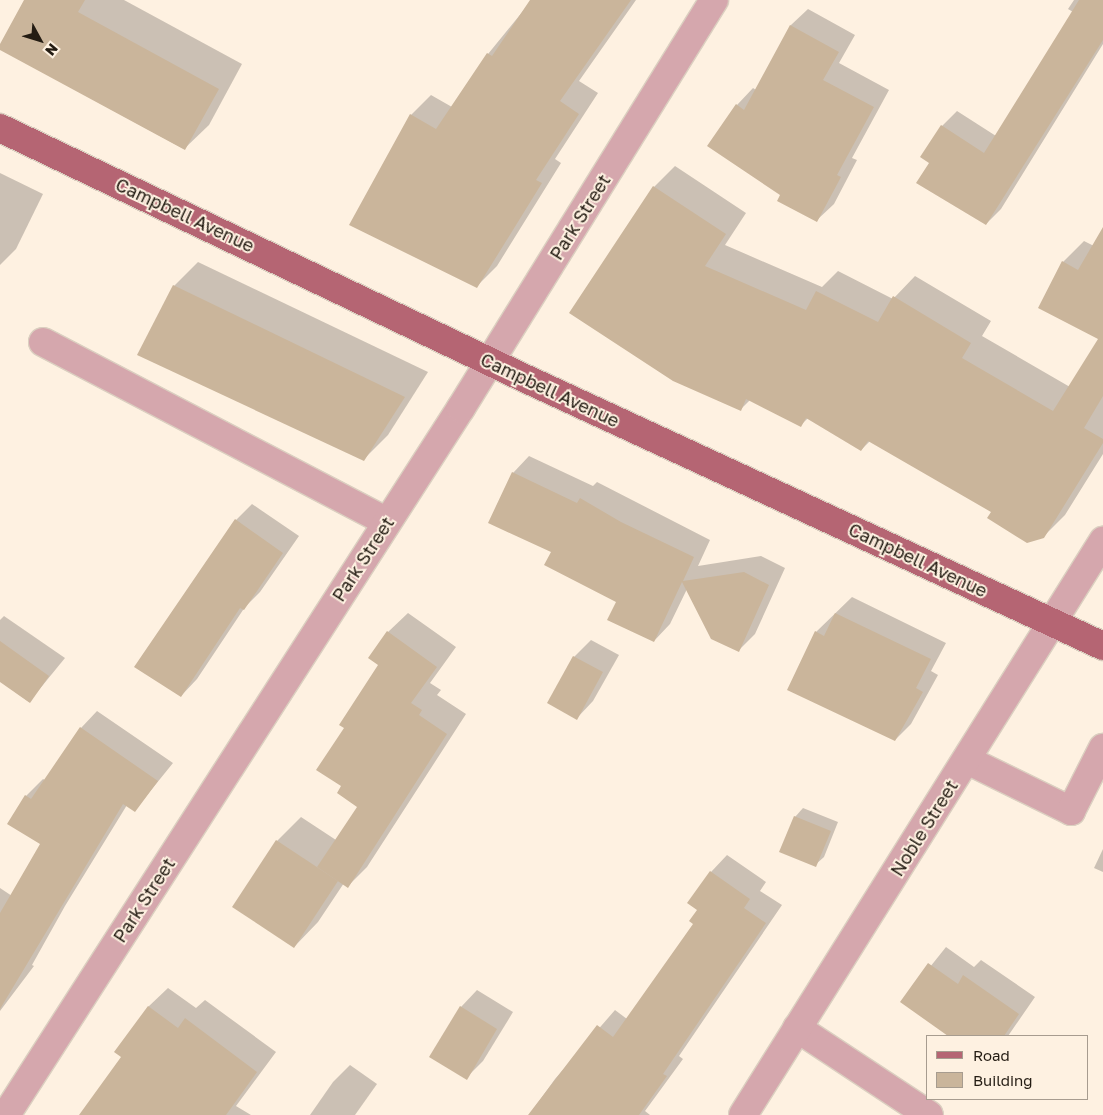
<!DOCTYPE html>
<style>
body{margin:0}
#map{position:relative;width:1103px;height:1115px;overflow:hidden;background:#fef1e1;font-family:"Golos Text",sans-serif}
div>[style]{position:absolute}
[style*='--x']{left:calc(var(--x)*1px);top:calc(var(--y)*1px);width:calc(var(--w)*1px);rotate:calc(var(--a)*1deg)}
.shadow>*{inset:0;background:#0003}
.building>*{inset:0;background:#cab59b}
.roads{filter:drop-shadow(1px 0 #dbcfc0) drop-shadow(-1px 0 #dbcfc0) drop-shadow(0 1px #dbcfc0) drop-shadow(0 -1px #dbcfc0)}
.minor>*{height:28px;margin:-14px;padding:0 14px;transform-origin:14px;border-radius:14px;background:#d5a7ad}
.major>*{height:28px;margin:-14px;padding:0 14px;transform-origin:14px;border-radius:14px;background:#b56573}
span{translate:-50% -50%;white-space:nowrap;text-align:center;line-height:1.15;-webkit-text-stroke:4px #fef1e1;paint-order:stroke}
.street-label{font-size:18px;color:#241c13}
.legend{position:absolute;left:926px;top:1035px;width:162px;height:65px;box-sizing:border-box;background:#fef1e1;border:1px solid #a79c8f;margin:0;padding:6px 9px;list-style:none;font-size:15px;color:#241c13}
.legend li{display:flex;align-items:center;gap:10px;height:25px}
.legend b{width:25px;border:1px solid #a79c8f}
.north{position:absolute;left:15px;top:15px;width:50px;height:50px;-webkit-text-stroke:4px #fef1e1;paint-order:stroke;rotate:129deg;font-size:14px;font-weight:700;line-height:20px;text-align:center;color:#241c13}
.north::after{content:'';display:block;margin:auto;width:18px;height:22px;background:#241c13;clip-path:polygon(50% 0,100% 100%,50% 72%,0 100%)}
</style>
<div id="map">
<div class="shadow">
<i style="clip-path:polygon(25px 0,124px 0,242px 64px,209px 125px,184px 149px,0 49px)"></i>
<i style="clip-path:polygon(532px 0,636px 0,579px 81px,598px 93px,555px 159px,561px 163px,497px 266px,477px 286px,411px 115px,431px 95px,452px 107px,488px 54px)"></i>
<i style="clip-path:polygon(1074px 0,1103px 0,1103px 44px,1001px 209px,986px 224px,930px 163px,942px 126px,957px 111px,996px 136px,1073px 12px,1068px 9px)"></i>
<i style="clip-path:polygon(808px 9px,855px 35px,839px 63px,889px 90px,852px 158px,857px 160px,834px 204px,817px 220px,781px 195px,737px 105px,753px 88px,756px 90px,791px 25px)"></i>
<i style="clip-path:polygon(675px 166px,746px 213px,725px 245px,822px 287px,838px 271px,893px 299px,915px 276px,991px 321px,982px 336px,1070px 387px,1100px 339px,1063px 262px,1084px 241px,1094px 246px,1103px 231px,1103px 454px,1065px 515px,1043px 537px,870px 441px,861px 450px,808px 418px,801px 425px,750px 400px,740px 410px,654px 187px)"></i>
<i style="clip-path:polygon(0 173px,43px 194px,16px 249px,0 265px)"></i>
<i style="clip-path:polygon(198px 262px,428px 372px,388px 435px,364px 459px,174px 286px)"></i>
<i style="clip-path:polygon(529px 456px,593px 486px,597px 482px,710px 540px,698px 566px,761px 556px,785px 568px,755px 634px,739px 650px,687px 589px,670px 624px,654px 641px,617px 602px,552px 552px,513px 473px)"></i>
<i style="clip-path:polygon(252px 504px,299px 536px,260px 592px,245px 607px,197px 679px,181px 696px,236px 520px)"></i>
<i style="clip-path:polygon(852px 597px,946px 643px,931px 671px,938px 675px,911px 724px,895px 740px,816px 632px)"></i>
<i style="clip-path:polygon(408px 613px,456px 647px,430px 683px,441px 690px,437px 695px,466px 714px,367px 867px,348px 886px,344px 883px,318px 922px,294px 947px,277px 841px,301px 817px,336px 840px,359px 807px,342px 786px,345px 728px,380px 665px,388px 632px)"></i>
<i style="clip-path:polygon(4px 616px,65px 658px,29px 702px,0 681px,0 620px)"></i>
<i style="clip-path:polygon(591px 640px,619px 655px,593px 701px,577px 718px,549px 703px,574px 657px)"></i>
<i style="clip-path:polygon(97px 711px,173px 763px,135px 810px,127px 805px,65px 906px,32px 965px,34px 966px,0 1011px,0 888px,12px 896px,42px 844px,9px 823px,26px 796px,43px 779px,45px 780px,81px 728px)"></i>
<i style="clip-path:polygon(803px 808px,838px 822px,824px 857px,815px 865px,795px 817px)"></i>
<i style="clip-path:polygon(1103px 849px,1103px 872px,1094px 868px)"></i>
<i style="clip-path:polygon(727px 855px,766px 882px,760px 891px,782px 905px,679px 1056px,683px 1059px,645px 1111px,650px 1115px,537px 1115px,532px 1111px,555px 1079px,615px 1010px,627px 1019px,695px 924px,711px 872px)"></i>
<i style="clip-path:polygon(946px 947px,974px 967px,981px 960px,1035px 997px,1008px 1036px,951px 1036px,902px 1002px)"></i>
<i style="clip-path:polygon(168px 988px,196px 1008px,205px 1000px,276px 1052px,236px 1106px,251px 1115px,81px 1115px,122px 1057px,148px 1007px)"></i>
<i style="clip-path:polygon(477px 990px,513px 1012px,483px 1061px,466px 1078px,461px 1007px)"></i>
<i style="clip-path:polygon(350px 1065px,377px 1084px,355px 1115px,310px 1115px,333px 1082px)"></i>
</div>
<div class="building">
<i style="clip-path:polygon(24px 0,85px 0,78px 12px,219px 89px,185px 150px,0 50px,0 44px)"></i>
<i style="clip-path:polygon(530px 0,631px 0,560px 101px,579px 114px,536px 180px,542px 183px,477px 288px,349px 225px,410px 114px,436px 129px,487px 53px,492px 56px)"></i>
<i style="clip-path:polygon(1079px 0,1103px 0,1103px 40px,986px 225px,916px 183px,929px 163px,920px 157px,941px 125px,984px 153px)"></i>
<i style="clip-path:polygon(790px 25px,839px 52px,823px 80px,874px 107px,837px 175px,841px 177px,817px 222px,777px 201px,780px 195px,707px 146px,736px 104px,744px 110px)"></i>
<i style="clip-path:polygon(653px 186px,726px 234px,705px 266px,806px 310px,816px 291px,878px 322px,893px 296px,971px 343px,962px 358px,1053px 411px,1098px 339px,1038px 308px,1062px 261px,1078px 270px,1103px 227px,1103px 396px,1084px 428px,1103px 439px,1103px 443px,1044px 538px,1027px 543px,987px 518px,991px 512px,868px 441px,861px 451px,806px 418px,801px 427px,746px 399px,741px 411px,673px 381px,569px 313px)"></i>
<i style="clip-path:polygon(173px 285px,405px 397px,364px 461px,137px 355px)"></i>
<i style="clip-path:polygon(512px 472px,577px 503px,580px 498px,621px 522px,694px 557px,683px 581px,744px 572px,769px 585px,739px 652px,711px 639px,682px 582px,654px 642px,607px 620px,616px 602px,544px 565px,551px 552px,488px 523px)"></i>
<i style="clip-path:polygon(235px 519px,283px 553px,244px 610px,240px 608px,181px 697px,134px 667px)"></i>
<i style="clip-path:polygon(835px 613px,931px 659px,916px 688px,923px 692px,895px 741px,787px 690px,815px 631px,824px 636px)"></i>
<i style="clip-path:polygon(387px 631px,437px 667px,411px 703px,422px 710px,419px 715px,447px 734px,348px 888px,317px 867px,357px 807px,337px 793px,341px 786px,316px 770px,344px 728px,339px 725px,378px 665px,368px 658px)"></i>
<i style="clip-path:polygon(0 641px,49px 676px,30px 703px,0 682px)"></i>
<i style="clip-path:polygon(573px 656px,603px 672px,577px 720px,547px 703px)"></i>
<i style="clip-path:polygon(80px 727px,158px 781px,135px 812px,123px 804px,0 1009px,0 913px,40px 844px,7px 824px,25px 795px,31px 799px)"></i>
<i style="clip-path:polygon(794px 816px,831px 831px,816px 867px,779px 852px)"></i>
<i style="clip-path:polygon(276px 840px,338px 881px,294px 948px,232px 907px)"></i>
<i style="clip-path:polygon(710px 871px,750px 899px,744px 908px,766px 923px,663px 1074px,667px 1076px,639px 1115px,528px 1115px,597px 1025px,613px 1037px,693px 924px,689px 921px,697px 910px,687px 903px)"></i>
<i style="clip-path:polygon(928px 963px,958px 984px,963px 975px,1019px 1014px,1004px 1036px,948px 1036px,900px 1002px)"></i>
<i style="clip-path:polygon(148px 1006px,178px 1028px,185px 1018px,257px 1072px,226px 1115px,79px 1115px,121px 1057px,114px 1052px)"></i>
<i style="clip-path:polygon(460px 1006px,497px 1029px,467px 1080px,429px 1057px)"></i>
</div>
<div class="roads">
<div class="minor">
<i style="--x:43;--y:342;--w:388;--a:27.6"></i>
<i style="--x:967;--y:760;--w:116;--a:26.1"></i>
<i style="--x:1071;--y:811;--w:71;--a:-63.1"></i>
<i style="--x:797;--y:1028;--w:158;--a:33.4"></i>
<i style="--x:6;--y:1115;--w:841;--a:-57.24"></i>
<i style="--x:461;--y:408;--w:480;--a:-58.2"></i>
<i style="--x:743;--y:1115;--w:678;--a:-57.9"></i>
</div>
<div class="major">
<i style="--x:0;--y:128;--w:578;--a:25.5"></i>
<i style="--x:522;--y:377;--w:640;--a:24.84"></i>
</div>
</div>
<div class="street-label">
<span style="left:185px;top:215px;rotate:25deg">Campbell Avenue</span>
<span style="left:580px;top:217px;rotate:-58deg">Park Street</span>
<span style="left:550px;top:390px;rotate:25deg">Campbell Avenue</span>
<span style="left:363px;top:559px;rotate:-57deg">Park Street</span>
<span style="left:918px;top:560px;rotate:25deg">Campbell Avenue</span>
<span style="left:924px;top:828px;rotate:-58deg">Noble Street</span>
<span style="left:144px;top:900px;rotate:-57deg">Park Street</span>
</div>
<ul class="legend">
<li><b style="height:6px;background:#b56573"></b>Road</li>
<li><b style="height:14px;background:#cab59b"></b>Building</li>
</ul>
<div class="north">N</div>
</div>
